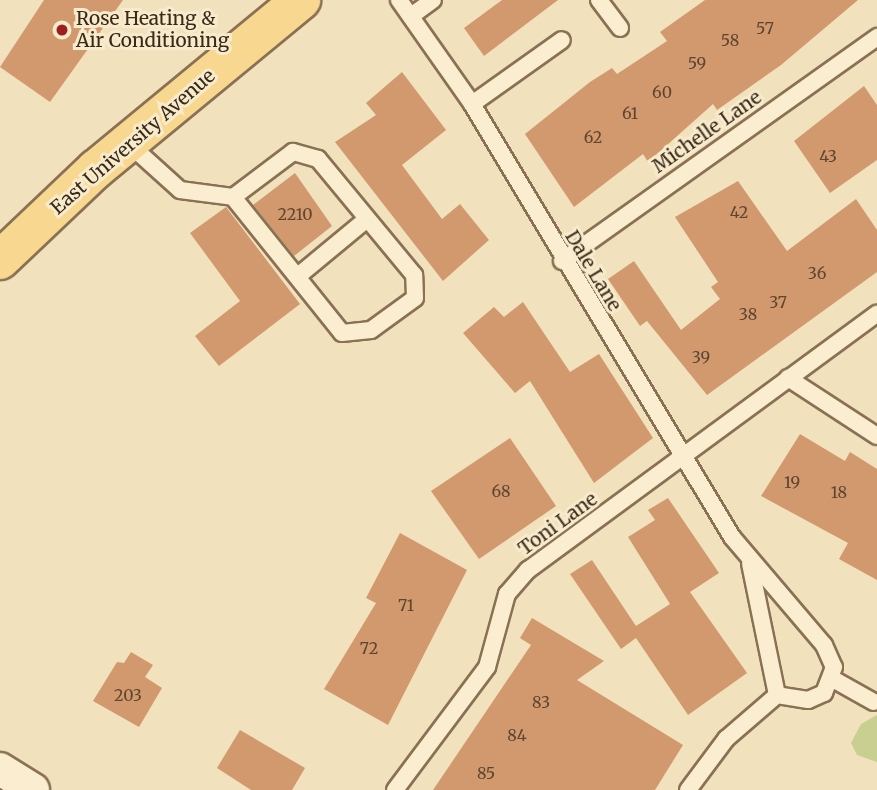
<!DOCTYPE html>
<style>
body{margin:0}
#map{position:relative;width:877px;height:790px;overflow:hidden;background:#f1e1bc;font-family:Merriweather,serif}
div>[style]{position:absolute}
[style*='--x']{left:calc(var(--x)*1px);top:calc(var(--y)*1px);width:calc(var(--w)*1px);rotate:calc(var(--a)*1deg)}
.green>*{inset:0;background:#c8cf90}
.building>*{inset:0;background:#d2996f}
.roads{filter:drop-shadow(2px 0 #8a7154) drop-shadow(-2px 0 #8a7154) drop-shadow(0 2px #8a7154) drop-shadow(0 -2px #8a7154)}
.service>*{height:16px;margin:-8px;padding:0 8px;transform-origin:8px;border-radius:8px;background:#fbeed0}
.minor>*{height:32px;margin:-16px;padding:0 16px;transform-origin:16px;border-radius:16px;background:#fbeed0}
.primary>*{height:38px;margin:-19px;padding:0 19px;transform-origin:19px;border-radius:19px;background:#f8d890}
.dots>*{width:19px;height:19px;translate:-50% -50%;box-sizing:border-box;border:4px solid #f8ebcc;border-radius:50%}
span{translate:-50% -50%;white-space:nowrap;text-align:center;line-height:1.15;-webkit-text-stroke:6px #f8ebcc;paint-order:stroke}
.number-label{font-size:16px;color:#5e452f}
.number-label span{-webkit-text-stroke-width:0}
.poi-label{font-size:19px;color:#38291a}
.left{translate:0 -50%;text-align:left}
.street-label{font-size:19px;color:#38291a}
</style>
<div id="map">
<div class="green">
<i style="clip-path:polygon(877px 715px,877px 762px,857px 755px,851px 743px,861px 724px)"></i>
</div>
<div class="building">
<i style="clip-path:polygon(44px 0,123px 0,50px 102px,0 67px)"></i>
<i style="clip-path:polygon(502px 0,558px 0,484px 56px,464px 28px)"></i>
<i style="clip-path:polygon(705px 0,858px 0,781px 65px,717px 110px,713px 104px,648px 162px,643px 154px,574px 207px,525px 134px,590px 82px,612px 68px,617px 74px,667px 41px,660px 32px)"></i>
<i style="clip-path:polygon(402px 72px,446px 130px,402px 165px,442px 219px,460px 204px,489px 240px,443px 281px,335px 142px,376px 115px,366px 103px)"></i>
<i style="clip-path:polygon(864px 86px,877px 105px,877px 160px,830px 193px,794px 141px)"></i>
<i style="clip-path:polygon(295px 173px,332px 226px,294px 256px,253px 205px)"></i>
<i style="clip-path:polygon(738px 181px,787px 251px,856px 199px,877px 230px,877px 272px,707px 395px,647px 321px,640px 326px,608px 279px,634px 261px,681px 330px,720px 299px,711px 287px,718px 282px,675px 217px)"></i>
<i style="clip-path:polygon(226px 207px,300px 304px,219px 366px,195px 336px,240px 301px,190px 233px)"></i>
<i style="clip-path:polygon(523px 302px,570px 372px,599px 354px,653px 438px,594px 483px,530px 381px,515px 393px,463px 333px,494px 307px,504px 317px)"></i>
<i style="clip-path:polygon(800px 434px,845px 461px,850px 452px,877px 469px,877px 580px,839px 559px,848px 543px,761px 496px)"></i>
<i style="clip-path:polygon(510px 438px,556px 506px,479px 559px,431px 491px)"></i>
<i style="clip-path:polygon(668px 498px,719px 573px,690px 592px,747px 673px,688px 715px,636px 638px,621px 649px,570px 574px,592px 560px,636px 626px,670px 604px,628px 537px,655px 520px,648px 510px)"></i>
<i style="clip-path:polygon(400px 533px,467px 570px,388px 725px,324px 689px,376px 603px,366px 598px)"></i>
<i style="clip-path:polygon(532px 618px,604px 661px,577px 680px,683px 745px,655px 790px,433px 790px,531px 645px,520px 638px)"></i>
<i style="clip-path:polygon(131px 652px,153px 665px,145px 677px,162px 688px,139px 727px,93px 701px,117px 662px,124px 663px)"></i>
<i style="clip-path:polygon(240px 730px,305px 768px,292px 790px,251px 790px,217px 768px)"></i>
</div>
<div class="roads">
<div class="service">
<i style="--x:399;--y:0;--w:127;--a:54.9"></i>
<i style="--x:472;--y:104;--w:505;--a:59.02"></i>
<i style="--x:732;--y:537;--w:142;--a:49.6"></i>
<i style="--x:824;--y:645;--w:24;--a:66"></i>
<i style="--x:834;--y:667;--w:28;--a:111"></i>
<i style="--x:824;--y:693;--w:17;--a:156"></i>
<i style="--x:808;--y:700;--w:31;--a:-171"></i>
<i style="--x:777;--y:695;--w:134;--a:-101.6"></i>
<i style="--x:599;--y:0;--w:35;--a:53"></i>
<i style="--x:411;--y:16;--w:27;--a:-36"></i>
<i style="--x:472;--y:104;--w:110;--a:-35.4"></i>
<i style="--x:128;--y:143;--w:70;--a:42.1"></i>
<i style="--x:180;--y:190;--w:53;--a:7.5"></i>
<i style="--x:233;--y:197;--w:174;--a:51.3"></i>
<i style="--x:342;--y:333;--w:29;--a:-6"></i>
<i style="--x:371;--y:330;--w:54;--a:-36"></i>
<i style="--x:415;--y:298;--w:23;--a:-92"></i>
<i style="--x:414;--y:275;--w:151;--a:-129.6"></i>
<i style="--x:318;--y:159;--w:26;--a:-164"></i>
<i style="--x:293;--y:152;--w:75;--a:143.1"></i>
<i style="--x:562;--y:261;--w:387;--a:-35.4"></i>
<i style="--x:298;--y:276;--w:89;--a:-39.6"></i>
<i style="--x:788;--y:378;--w:106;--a:33.1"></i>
<i style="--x:831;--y:678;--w:49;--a:29.2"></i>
<i style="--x:395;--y:790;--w:154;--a:-53.2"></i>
<i style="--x:487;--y:667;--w:76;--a:-74.7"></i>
<i style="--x:507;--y:594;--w:32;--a:-49"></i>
<i style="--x:528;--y:570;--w:433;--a:-36.3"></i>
<i style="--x:688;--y:790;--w:64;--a:-53.3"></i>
<i style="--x:726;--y:739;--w:67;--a:-40.8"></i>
</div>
<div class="minor">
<i style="--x:0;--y:769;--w:39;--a:32"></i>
</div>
<div class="primary">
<i style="--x:0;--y:260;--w:132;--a:-43.5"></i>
<i style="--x:96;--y:169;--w:266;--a:-39.5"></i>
</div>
</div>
<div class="dots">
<i style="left:62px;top:30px;background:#9d2021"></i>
</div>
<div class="number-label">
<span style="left:765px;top:28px">57</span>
<span style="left:730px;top:40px">58</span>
<span style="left:697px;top:63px">59</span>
<span style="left:662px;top:92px">60</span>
<span style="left:630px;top:113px">61</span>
<span style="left:593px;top:137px">62</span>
<span style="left:828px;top:156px">43</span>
<span style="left:739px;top:212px">42</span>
<span style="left:295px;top:214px">2210</span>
<span style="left:817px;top:273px">36</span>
<span style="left:778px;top:302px">37</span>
<span style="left:748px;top:314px">38</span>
<span style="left:701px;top:357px">39</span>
<span style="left:792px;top:482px">19</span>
<span style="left:501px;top:491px">68</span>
<span style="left:839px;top:492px">18</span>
<span style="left:406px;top:605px">71</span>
<span style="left:369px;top:648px">72</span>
<span style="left:128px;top:695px">203</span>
<span style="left:541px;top:702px">83</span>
<span style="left:517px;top:735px">84</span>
<span style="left:486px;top:773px">85</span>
</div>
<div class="poi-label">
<span class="left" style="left:76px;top:30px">Rose Heating &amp;<br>Air Conditioning</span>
</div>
<div class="street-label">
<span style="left:707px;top:132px;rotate:-35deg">Michelle Lane</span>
<span style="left:133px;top:142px;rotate:-41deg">East University Avenue</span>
<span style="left:593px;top:271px;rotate:59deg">Dale Lane</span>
<span style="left:558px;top:524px;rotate:-36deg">Toni Lane</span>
</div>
</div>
